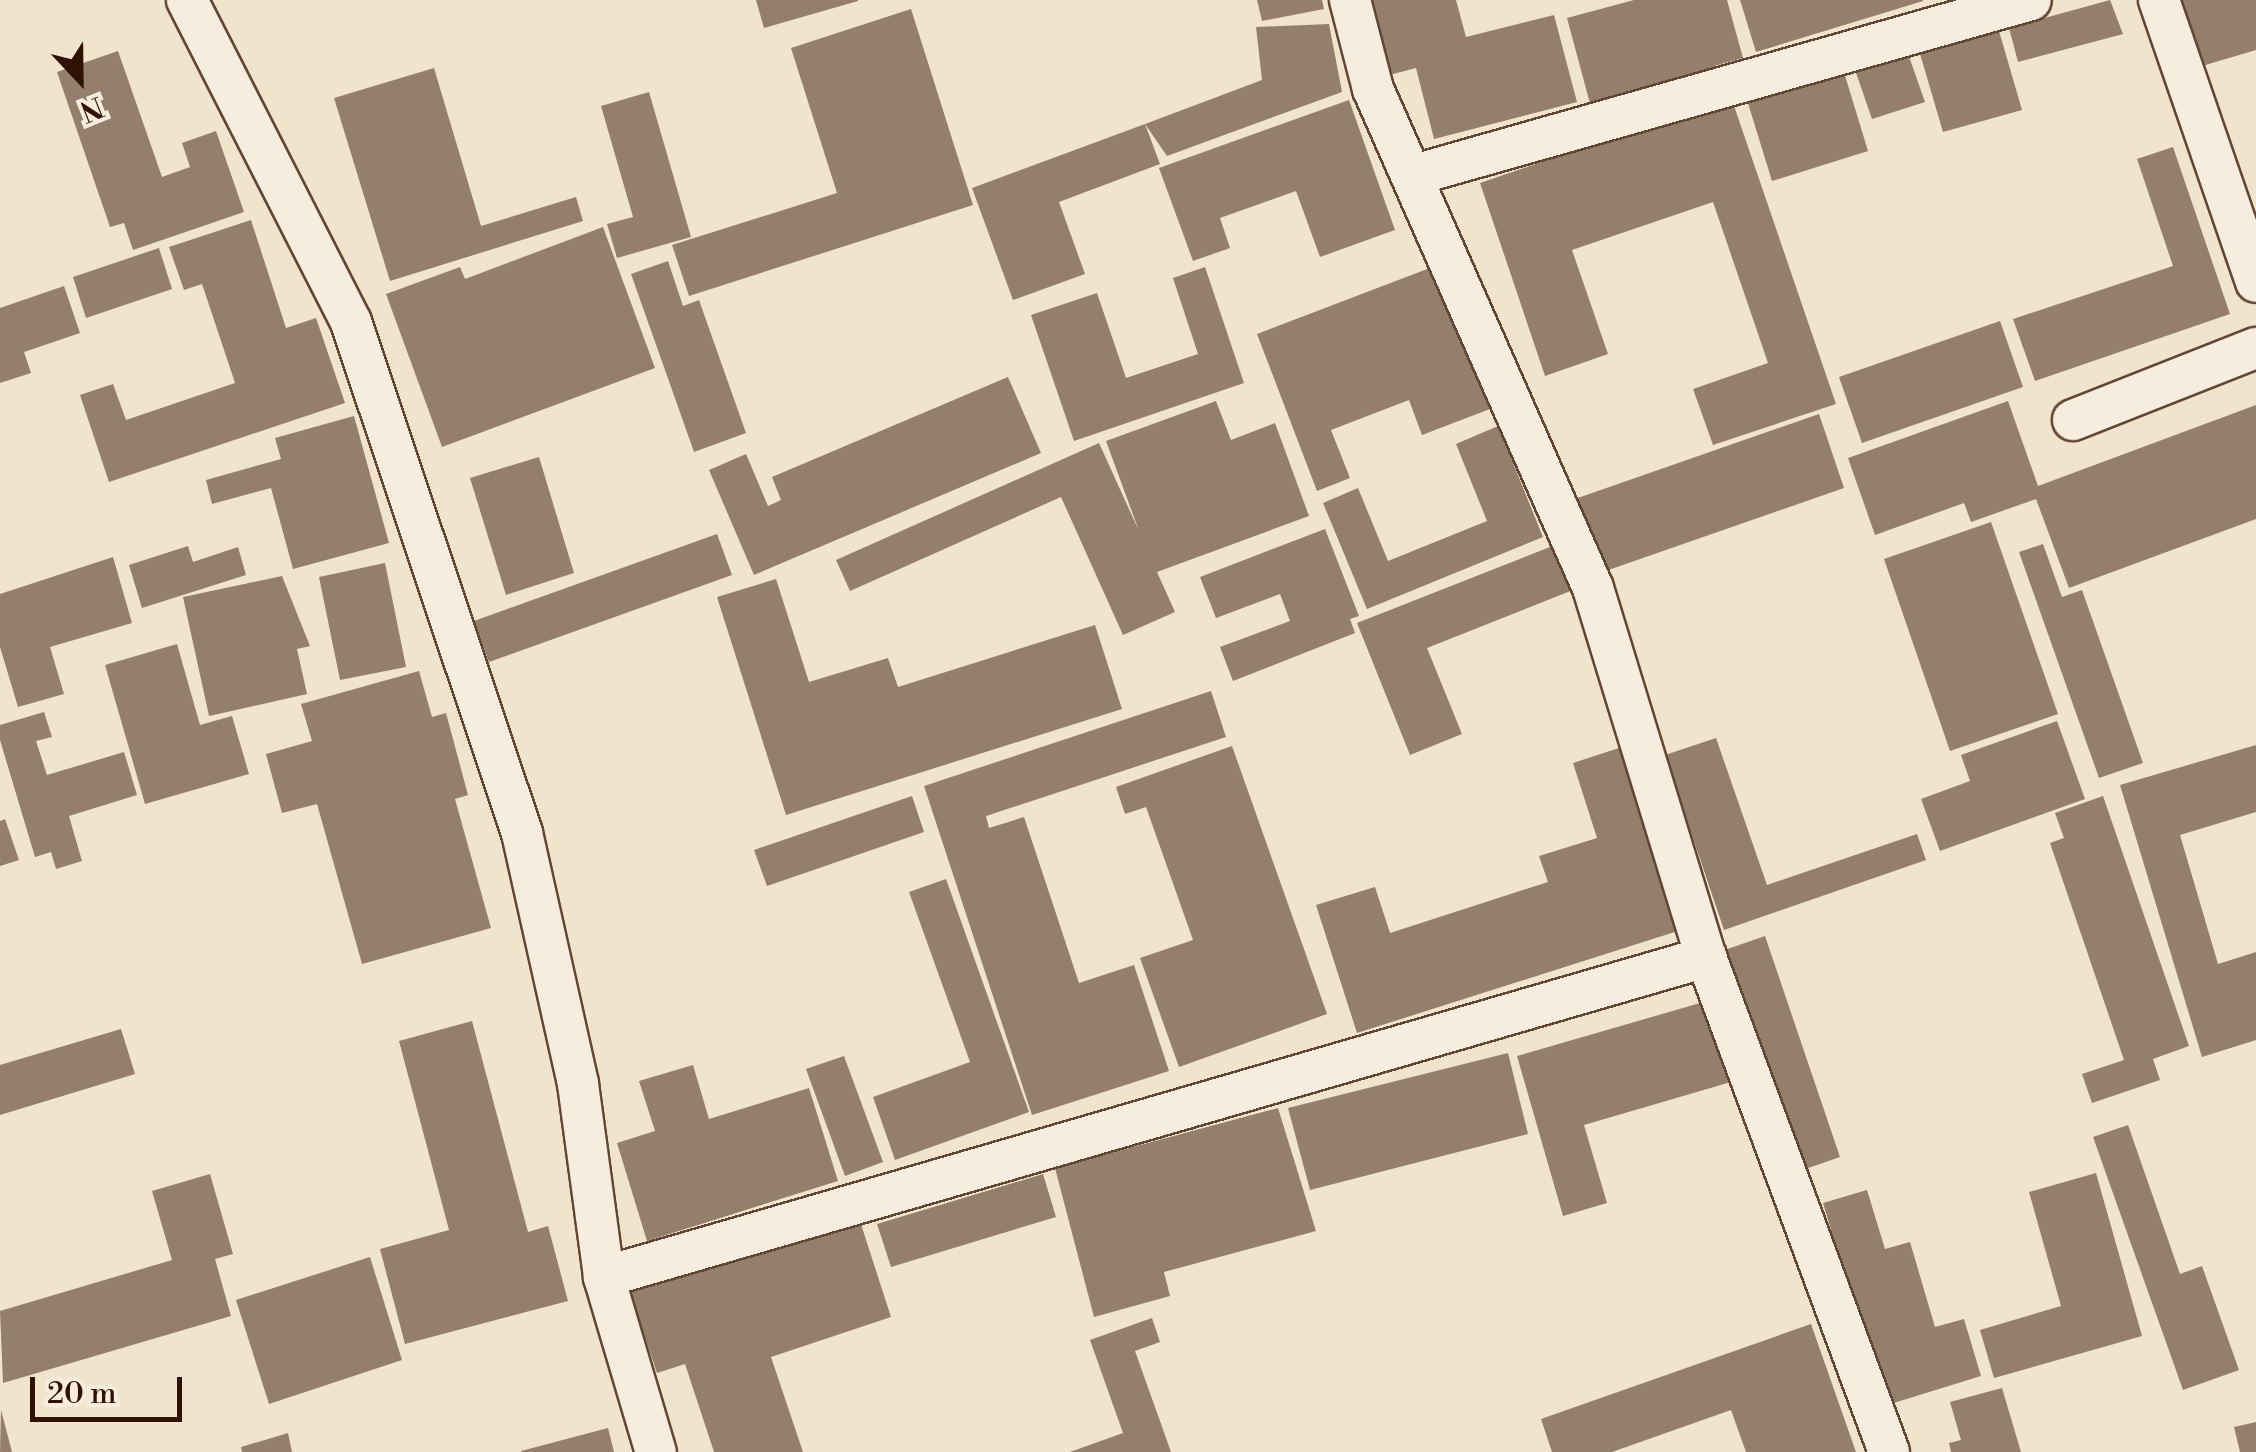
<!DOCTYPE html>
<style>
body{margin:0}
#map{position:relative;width:2256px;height:1452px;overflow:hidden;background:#f1e4cc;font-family:"Libre Bodoni",serif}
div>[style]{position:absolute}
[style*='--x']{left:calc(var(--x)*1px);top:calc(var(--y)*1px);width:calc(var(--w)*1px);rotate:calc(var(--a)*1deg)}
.building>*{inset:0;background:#947f6c}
.roads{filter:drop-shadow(2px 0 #604635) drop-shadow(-2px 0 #604635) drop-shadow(0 2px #604635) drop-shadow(0 -2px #604635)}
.minor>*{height:40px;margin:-20px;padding:0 20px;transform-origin:20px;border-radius:20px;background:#f6edde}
span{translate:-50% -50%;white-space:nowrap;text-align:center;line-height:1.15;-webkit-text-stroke:9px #f6edde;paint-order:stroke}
.north{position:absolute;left:30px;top:30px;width:100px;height:100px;-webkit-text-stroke:8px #f6edde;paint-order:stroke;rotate:158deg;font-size:28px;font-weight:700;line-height:40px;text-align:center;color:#301103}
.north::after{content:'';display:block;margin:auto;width:35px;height:45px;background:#301103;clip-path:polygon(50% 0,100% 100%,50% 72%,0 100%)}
.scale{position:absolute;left:30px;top:1377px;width:152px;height:45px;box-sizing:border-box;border:5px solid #301103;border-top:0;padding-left:12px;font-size:30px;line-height:35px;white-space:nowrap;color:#301103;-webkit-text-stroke:8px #f6edde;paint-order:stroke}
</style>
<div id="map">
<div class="building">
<i style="clip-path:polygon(756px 0,858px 0,858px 1px,764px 28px)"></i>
<i style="clip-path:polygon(1257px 0,1322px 0,1324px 9px,1262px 21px)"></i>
<i style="clip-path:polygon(1358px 0,1456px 0,1466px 37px,1554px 15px,1577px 102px,1434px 139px,1416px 68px,1378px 78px)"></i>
<i style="clip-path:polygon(1634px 0,1727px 0,1743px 58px,1714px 66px,1717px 76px,1592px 111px,1567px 18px)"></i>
<i style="clip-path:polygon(1740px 0,1923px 0,1923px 1px,1756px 52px)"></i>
<i style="clip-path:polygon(2110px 0,2123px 34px,2018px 62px,2009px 28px)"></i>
<i style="clip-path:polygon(2182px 0,2256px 0,2256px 50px,2202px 66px)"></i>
<i style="clip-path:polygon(911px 9px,973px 205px,689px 296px,672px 245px,837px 193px,791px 48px)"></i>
<i style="clip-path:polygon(1329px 24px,1342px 92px,1167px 156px,1145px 124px,1262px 80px,1256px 27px)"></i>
<i style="clip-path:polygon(1997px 24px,2022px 110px,1943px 132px,1918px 47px)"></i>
<i style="clip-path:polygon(1906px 48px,1925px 102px,1872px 119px,1854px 67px)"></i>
<i style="clip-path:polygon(118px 51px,162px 177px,190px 167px,182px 143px,216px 131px,244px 212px,133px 250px,124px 223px,110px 227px,57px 72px)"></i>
<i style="clip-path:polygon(434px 68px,481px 226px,576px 197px,583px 221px,390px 281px,334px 98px)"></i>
<i style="clip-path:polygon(1843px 69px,1868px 151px,1772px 181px,1747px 100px)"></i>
<i style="clip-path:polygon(649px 92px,691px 237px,617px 258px,607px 224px,633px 217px,601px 106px)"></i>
<i style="clip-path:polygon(1731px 97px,1836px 404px,1713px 445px,1693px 389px,1768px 363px,1713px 202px,1572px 250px,1608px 354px,1545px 376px,1480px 183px)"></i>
<i style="clip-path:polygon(1349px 100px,1395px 230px,1320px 257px,1296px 191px,1220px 218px,1230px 248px,1193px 261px,1159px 168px)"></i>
<i style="clip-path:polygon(1145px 124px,1160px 164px,1059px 202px,1085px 274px,1013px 300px,972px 188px)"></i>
<i style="clip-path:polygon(2173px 147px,2230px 314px,2035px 381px,2013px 319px,2173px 266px,2137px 159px)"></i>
<i style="clip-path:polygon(251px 220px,286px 328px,316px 318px,345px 403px,109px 482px,80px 395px,113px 384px,126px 420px,235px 383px,202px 284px,184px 290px,169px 247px)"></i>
<i style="clip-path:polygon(603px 227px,655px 368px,442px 447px,386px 294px,460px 267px,465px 279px)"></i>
<i style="clip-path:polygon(159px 248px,172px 289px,86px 318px,73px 277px)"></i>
<i style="clip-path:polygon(668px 261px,683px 306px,699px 300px,746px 433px,694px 452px,631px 274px)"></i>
<i style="clip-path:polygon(1435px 266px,1490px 409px,1422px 435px,1409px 400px,1331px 430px,1350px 478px,1317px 491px,1257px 334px)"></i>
<i style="clip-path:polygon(1205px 267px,1244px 383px,1074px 441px,1031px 315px,1097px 293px,1126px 378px,1198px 354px,1173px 278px)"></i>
<i style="clip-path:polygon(64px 286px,80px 333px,24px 352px,31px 373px,0 383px,0 308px)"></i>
<i style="clip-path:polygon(2000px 321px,2023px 387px,1862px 443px,1839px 377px)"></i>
<i style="clip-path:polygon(1008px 377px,1041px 453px,754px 575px,709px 470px,746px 454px,768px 506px,781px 500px,772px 477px)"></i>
<i style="clip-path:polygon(1216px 401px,1231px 440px,1275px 423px,1309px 516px,1157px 572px,1175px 612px,1123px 635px,1061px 497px,850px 591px,836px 560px,1099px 443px,1139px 531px,1106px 441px)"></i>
<i style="clip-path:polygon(2008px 401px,2038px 486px,2256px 405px,2256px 519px,2069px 588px,2036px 499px,1971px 522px,1964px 503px,1875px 535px,1848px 458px)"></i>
<i style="clip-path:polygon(1819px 414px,1844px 488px,1597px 574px,1572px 500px)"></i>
<i style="clip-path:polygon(354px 416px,389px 543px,293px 569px,271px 488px,212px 504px,206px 480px,281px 459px,275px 438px)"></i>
<i style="clip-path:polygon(1498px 426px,1543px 537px,1367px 609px,1323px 503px,1358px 488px,1388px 561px,1487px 521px,1456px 444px)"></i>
<i style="clip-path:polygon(539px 457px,574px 573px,506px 595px,470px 478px)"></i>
<i style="clip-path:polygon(1991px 522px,2058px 714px,1950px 751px,1884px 559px)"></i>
<i style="clip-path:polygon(1325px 529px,1359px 616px,1350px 619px,1355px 633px,1233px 681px,1220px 647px,1290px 621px,1280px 594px,1216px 618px,1200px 577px)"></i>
<i style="clip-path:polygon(717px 534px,732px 575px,489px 662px,474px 621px)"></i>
<i style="clip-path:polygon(2043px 544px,2062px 597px,2082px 590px,2143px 763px,2099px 778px,2019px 552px)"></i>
<i style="clip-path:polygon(1555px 545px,1573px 590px,1427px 648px,1462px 734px,1410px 755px,1357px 623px)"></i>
<i style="clip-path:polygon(188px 546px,193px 562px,238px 547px,246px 575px,142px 608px,129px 565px)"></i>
<i style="clip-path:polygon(113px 557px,132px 623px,50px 647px,64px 694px,18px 707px,0 647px,0 594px)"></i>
<i style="clip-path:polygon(385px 563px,406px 667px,340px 680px,319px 577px)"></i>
<i style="clip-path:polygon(282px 576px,310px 646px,297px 649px,307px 694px,209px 716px,183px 597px)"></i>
<i style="clip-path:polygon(776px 579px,809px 682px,888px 658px,898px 687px,1095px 625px,1122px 709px,786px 815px,717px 597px)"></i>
<i style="clip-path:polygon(177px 644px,200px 725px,232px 716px,249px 774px,145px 804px,105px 665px)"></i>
<i style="clip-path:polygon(419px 671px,432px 717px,446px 713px,468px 795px,455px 799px,491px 928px,362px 964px,317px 804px,282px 813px,266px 754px,312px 741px,301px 704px)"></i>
<i style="clip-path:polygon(1211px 691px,1226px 737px,986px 816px,989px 828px,1024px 817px,1079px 983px,1134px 965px,1169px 1071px,1032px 1115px,924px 786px)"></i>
<i style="clip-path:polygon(44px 712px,52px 737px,36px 741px,47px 775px,124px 752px,137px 795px,69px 816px,82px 861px,56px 869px,51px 852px,35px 857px,0 740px,0 725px)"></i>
<i style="clip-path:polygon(2057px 721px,2085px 799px,1940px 851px,1921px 799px,1970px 781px,1961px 755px)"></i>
<i style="clip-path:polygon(1716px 738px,1767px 885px,1917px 834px,1926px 860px,1724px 930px,1665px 755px)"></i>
<i style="clip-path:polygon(2256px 745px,2256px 812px,2180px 835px,2218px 964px,2256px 952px,2256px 1040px,2202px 1057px,2120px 785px)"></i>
<i style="clip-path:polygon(1232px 746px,1327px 1014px,1179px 1067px,1140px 958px,1193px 940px,1146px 807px,1125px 814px,1116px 787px)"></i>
<i style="clip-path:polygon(1622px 747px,1681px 930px,1357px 1033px,1316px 905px,1375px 887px,1390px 933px,1548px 882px,1539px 856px,1597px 838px,1573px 763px)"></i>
<i style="clip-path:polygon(912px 796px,924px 832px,767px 886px,754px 850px)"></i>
<i style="clip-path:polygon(2103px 796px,2189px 1046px,2153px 1059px,2160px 1080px,2092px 1103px,2082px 1074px,2124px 1060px,2050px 843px,2064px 838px,2055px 813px)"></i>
<i style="clip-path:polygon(5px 819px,19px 860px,0 866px,0 821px)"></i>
<i style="clip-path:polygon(946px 879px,1029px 1112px,895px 1160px,873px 1097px,970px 1062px,909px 892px)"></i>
<i style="clip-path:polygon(1765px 936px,1840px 1157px,1788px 1175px,1713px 954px)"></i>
<i style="clip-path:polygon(1707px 1001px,1731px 1082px,1584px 1125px,1607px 1203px,1563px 1216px,1517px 1056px)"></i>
<i style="clip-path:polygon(472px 1021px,528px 1232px,548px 1226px,568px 1301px,405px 1344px,380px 1249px,449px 1230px,399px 1041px)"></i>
<i style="clip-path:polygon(121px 1029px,135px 1074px,0 1115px,0 1065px)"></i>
<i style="clip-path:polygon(1508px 1053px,1528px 1134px,1310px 1190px,1288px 1108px)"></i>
<i style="clip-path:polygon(844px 1056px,883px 1162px,845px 1176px,806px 1069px)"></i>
<i style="clip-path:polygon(693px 1065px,709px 1119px,809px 1088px,838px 1181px,647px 1241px,617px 1143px,655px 1131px,639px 1081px)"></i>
<i style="clip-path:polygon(1278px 1108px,1316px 1231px,1164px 1272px,1170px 1296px,1094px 1317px,1055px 1168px)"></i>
<i style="clip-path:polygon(2128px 1125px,2180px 1274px,2202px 1266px,2239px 1370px,2183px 1390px,2093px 1137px)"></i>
<i style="clip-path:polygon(2096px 1173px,2142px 1336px,1994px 1378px,1980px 1330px,2061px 1306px,2029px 1192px)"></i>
<i style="clip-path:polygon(210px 1174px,233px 1254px,215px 1259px,231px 1316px,3px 1383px,0 1311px,172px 1260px,152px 1191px)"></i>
<i style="clip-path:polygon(1043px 1174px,1056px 1217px,891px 1267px,877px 1224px)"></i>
<i style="clip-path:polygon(1867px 1190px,1885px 1249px,1910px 1242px,1935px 1327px,1964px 1319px,1981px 1376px,1884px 1406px,1823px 1203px)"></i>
<i style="clip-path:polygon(858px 1215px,891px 1317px,771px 1357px,803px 1452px,714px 1452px,685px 1364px,657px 1373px,629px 1290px)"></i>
<i style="clip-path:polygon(370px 1257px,402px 1360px,269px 1404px,236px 1300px)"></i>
<i style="clip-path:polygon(1152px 1318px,1160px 1342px,1135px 1351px,1171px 1452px,1070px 1452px,1123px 1433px,1090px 1340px)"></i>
<i style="clip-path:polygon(1811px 1324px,1856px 1452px,1746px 1452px,1731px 1410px,1612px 1452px,1552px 1452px,1541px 1419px)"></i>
<i style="clip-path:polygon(2002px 1388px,2021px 1452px,1951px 1452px,1949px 1443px,1961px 1440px,1950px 1402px)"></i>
<i style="clip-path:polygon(1px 1410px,12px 1452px,0 1452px)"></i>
<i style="clip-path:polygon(2256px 1422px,2256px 1452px,2240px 1452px,2234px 1427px)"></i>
<i style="clip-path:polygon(608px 1428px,614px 1452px,522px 1452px,521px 1451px)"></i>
<i style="clip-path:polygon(288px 1433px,292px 1452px,242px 1452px,241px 1447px)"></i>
</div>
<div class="roads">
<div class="minor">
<i style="--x:187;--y:0;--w:361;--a:63"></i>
<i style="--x:351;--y:322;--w:539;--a:71.5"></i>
<i style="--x:522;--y:833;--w:257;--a:77.4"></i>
<i style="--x:578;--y:1084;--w:195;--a:82.3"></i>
<i style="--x:604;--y:1277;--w:183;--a:73.5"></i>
<i style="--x:1350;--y:0;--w:92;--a:75.5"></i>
<i style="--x:1373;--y:89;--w:545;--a:66.21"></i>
<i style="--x:1593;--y:588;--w:386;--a:73"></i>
<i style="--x:1706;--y:957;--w:528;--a:69.71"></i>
<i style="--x:2159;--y:0;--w:298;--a:71"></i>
<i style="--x:1414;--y:175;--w:641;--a:-15.83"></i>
<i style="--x:2073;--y:420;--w:197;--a:-21.5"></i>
<i style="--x:604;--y:1277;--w:1148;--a:-16.19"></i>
</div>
</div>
<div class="north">N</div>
<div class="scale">20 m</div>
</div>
